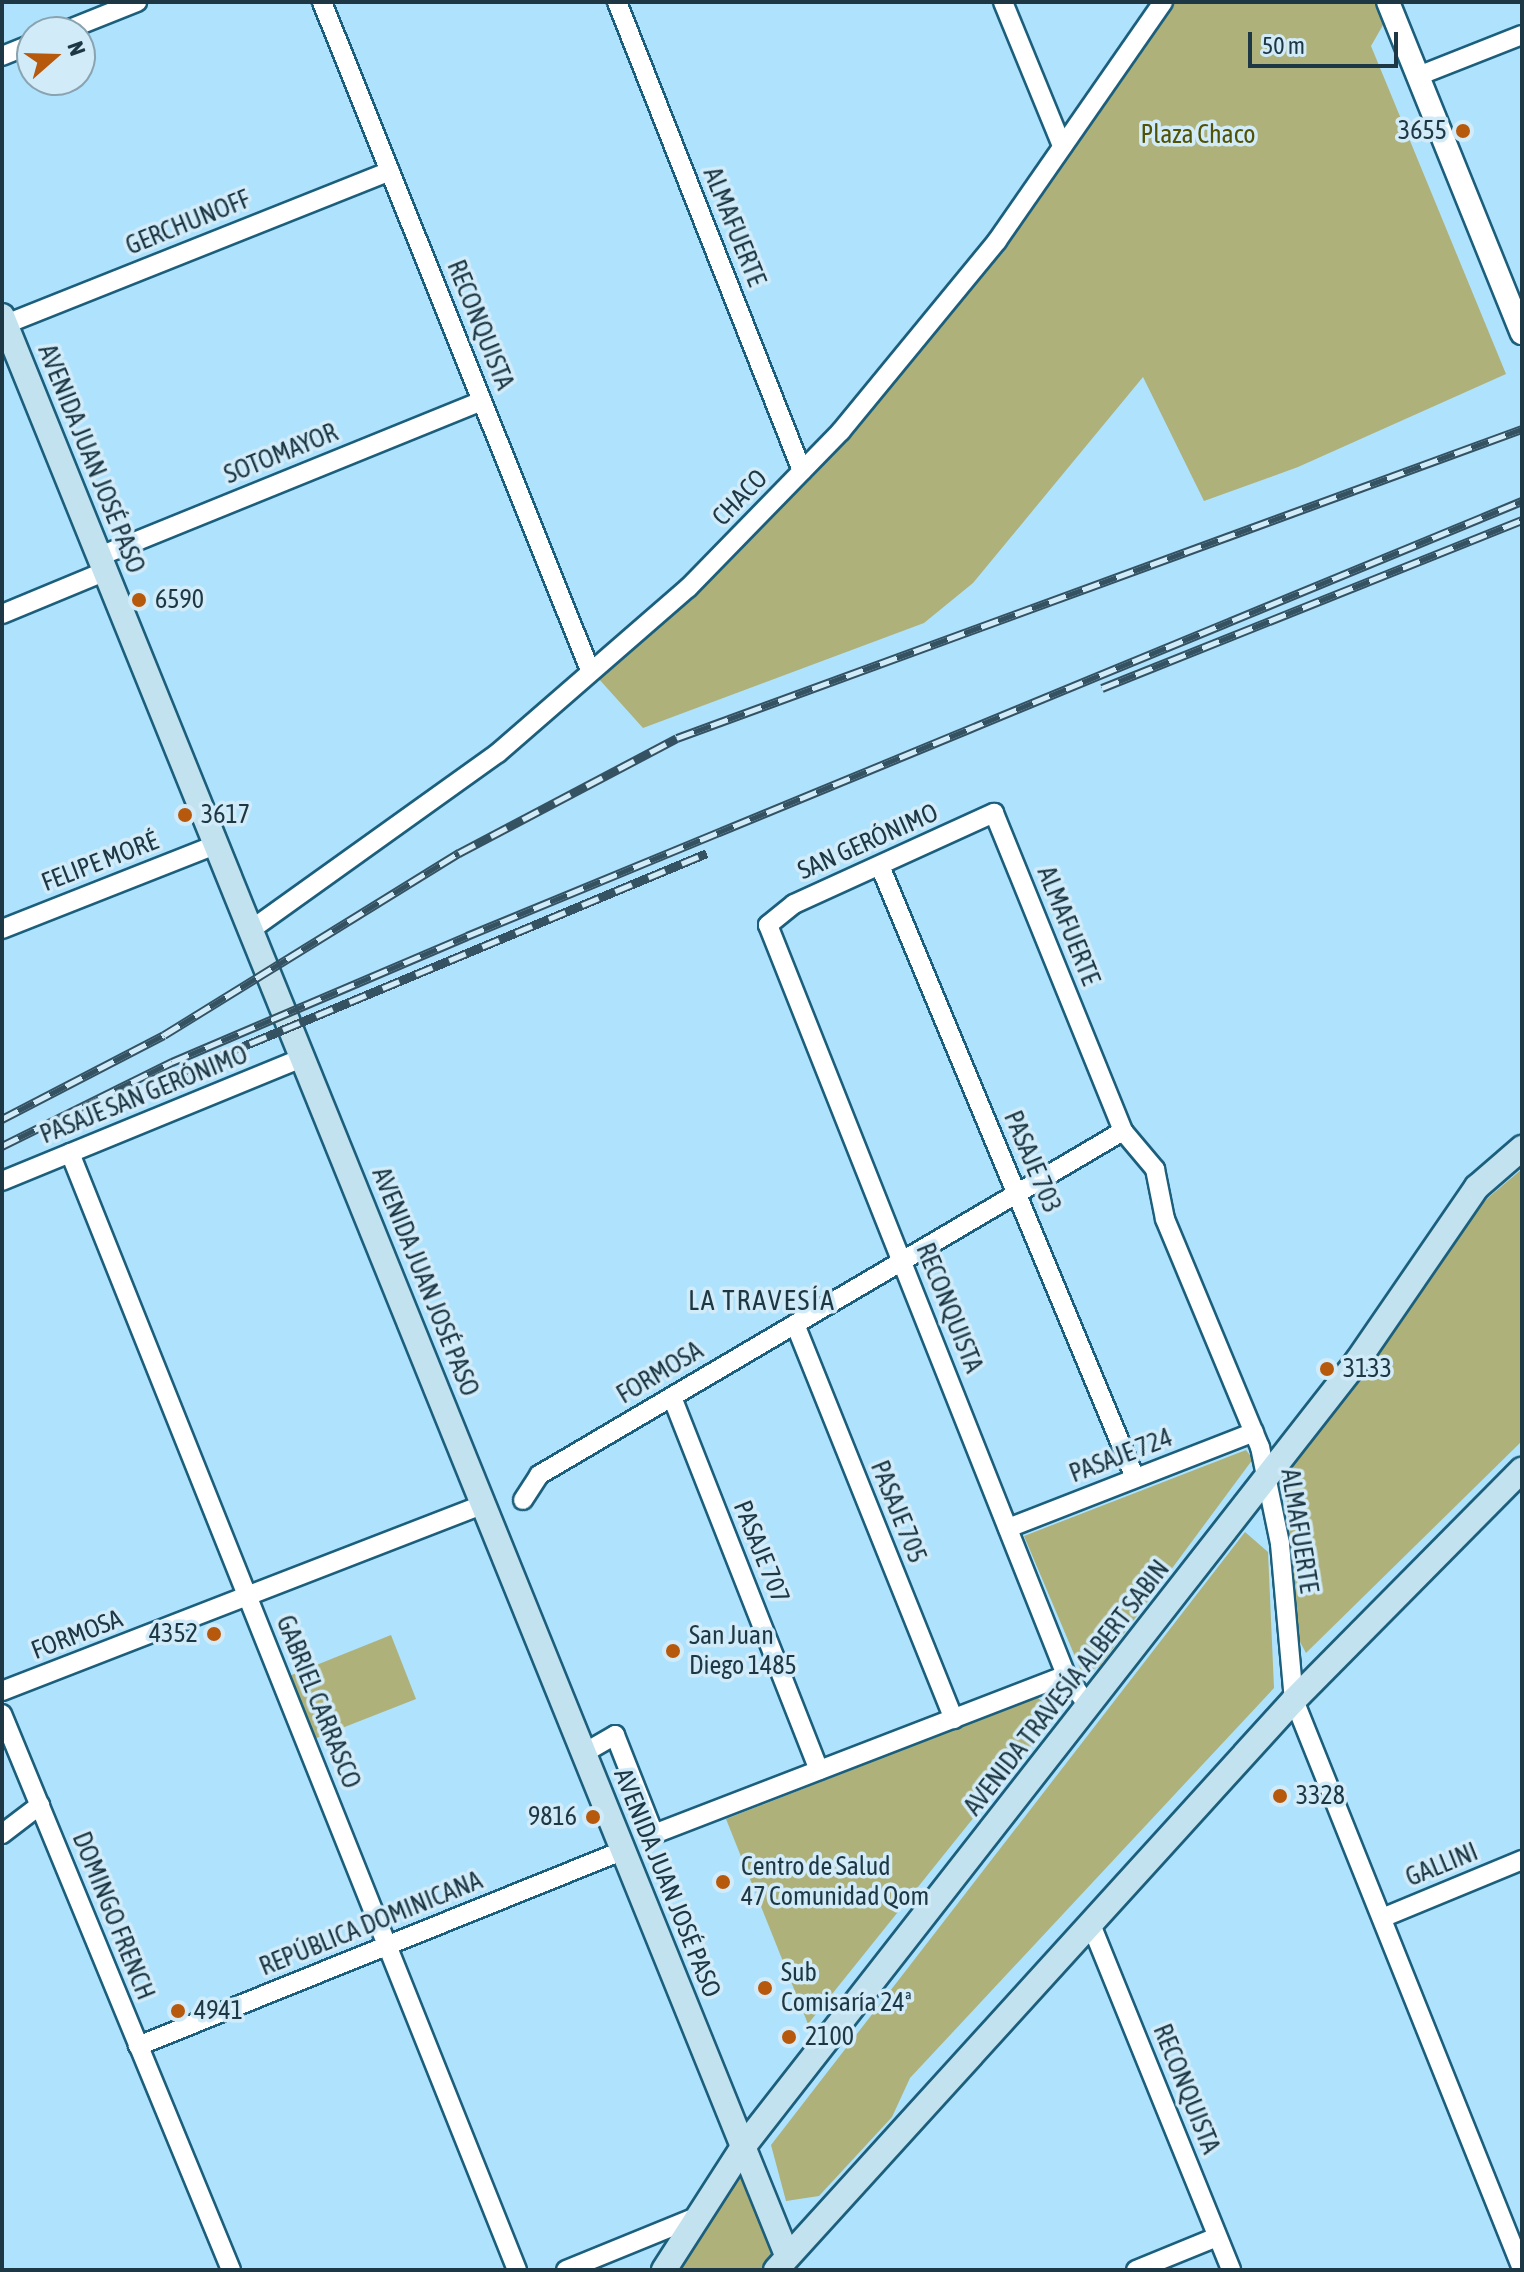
<!DOCTYPE html>
<meta charset="utf-8">
<style>
body{margin:0}
#map{position:relative;width:1524px;height:2272px;overflow:hidden;background:#afe2fd;font-family:"Asap Condensed",sans-serif}
div>[style]{position:absolute}
[style*='--x']{left:calc(var(--x)*1px);top:calc(var(--y)*1px);width:calc(var(--w)*1px);rotate:calc(var(--a)*1deg)}
.green>*{inset:0;background:#aeb17a}
.roads{filter:drop-shadow(2px 0 #1c5f7c) drop-shadow(-2px 0 #1c5f7c) drop-shadow(0 2px #1c5f7c) drop-shadow(0 -2px #1c5f7c)}
.minor>*{height:18px;margin:-9px;padding:0 9px;transform-origin:9px;border-radius:9px;background:#fff}
.tertiary>*{height:22px;margin:-11px;padding:0 11px;transform-origin:11px;border-radius:11px;background:#fff}
.secondary>*{height:24px;margin:-12px;padding:0 12px;transform-origin:12px;border-radius:12px;background:#c3e2ef}
.rail>*{height:9px;margin-top:-4.5px;transform-origin:0;background:repeating-linear-gradient(90deg,#d2ebf9 0 18px,#345261 0 36px);box-sizing:border-box;border-block:2px solid #345261}
.dots>*{width:22px;height:22px;translate:-50% -50%;box-sizing:border-box;border:4px solid #d2ebf9;border-radius:50%}
span{translate:-50% -50%;white-space:nowrap;text-align:center;line-height:1.15;-webkit-text-stroke:7px #d2ebf9;paint-order:stroke}
.poi-label{font-size:26px;color:#1d3744}
.right{translate:-100% -50%;text-align:right}
.left{translate:0 -50%;text-align:left}
.park-label{font-size:26px;color:#505205}
.street-label{font-size:26px;color:#1d3744}
.neighbourhood-label{font-size:28px;color:#1d3744;letter-spacing:2px}
.frame{position:absolute;inset:0;border:4px solid #1d3744;pointer-events:none}
.north{position:absolute;left:16px;top:16px;width:80px;height:80px;box-sizing:border-box;background:#d2ebf9;border:2px solid #8aa3b1;border-radius:50%;rotate:70deg;font-size:22px;font-weight:700;line-height:32px;text-align:center;color:#1d3744}
.north::after{content:'';display:block;margin:auto;width:28px;height:36px;background:#b7590d;clip-path:polygon(50% 0,100% 100%,50% 72%,0 100%)}
.scale{position:absolute;left:1248px;top:32px;width:150px;height:36px;box-sizing:border-box;border:4px solid #1d3744;border-top:0;padding-left:10px;font-size:24px;line-height:28px;white-space:nowrap;color:#1d3744;-webkit-text-stroke:6px #d2ebf9;paint-order:stroke}
</style>
<div id="map">
<div class="green">
<i style="clip-path:polygon(1163px 2px,1388px 2px,1391px 11px,1371px 46px,1506px 374px,1298px 467px,1204px 501px,1143px 377px,973px 583px,924px 623px,643px 728px,589px 668px,802px 471px,997px 241px)"></i>
<i style="clip-path:polygon(1522px 1169px,1522px 1441px,1306px 1653px,1299px 1640px,1284px 1470px,1433px 1264px,1483px 1202px)"></i>
<i style="clip-path:polygon(1246px 1450px,1253px 1459px,1099px 1667px,1082px 1673px,1024px 1536px)"></i>
<i style="clip-path:polygon(1245px 1532px,1268px 1552px,1274px 1688px,910px 2078px,892px 2117px,819px 2196px,786px 2201px,771px 2145px)"></i>
<i style="clip-path:polygon(391px 1635px,416px 1699px,314px 1739px,289px 1676px)"></i>
<i style="clip-path:polygon(1037px 1697px,1056px 1715px,808px 2024px,726px 1819px)"></i>
<i style="clip-path:polygon(743px 2147px,786px 2253px,776px 2270px,664px 2270px)"></i>
</div>
<div class="roads">
<div class="minor">
<i style="--x:322;--y:2;--w:718;--a:68.15"></i>
<i style="--x:617;--y:2;--w:504;--a:68.47"></i>
<i style="--x:1003;--y:2;--w:156;--a:67.7"></i>
<i style="--x:62;--y:32;--w:81;--a:-21.8"></i>
<i style="--x:2;--y:56;--w:32;--a:-22"></i>
<i style="--x:1418;--y:76;--w:112;--a:-21.5"></i>
<i style="--x:6;--y:324;--w:413;--a:-21.7"></i>
<i style="--x:100;--y:556;--w:412;--a:-22.1"></i>
<i style="--x:2;--y:614;--w:113;--a:-22.5"></i>
<i style="--x:880;--y:866;--w:663;--a:67.38"></i>
<i style="--x:2;--y:929;--w:232;--a:-21.5"></i>
<i style="--x:252;--y:929;--w:302;--a:-35.6"></i>
<i style="--x:498;--y:753;--w:252;--a:-41"></i>
<i style="--x:688;--y:588;--w:219;--a:-45.7"></i>
<i style="--x:841;--y:431;--w:246;--a:-50.6"></i>
<i style="--x:997;--y:241;--w:291;--a:-55.2"></i>
<i style="--x:70;--y:1153;--w:1203;--a:68.19"></i>
<i style="--x:2;--y:1181;--w:327;--a:-22.3"></i>
<i style="--x:795;--y:1324;--w:426;--a:68.1"></i>
<i style="--x:672;--y:1397;--w:401;--a:68.5"></i>
<i style="--x:523;--y:1500;--w:30;--a:-57"></i>
<i style="--x:539;--y:1475;--w:678;--a:-30.5"></i>
<i style="--x:1008;--y:1528;--w:264;--a:-21.3"></i>
<i style="--x:2;--y:1691;--w:517;--a:-21.2"></i>
<i style="--x:1088;--y:1706;--w:38;--a:-125"></i>
<i style="--x:1066;--y:1675;--w:807;--a:-111.67"></i>
<i style="--x:768;--y:925;--w:33;--a:-39"></i>
<i style="--x:794;--y:904;--w:220;--a:-24.5"></i>
<i style="--x:994;--y:813;--w:343;--a:67.9"></i>
<i style="--x:1123;--y:1131;--w:50;--a:49.9"></i>
<i style="--x:1155;--y:1169;--w:51;--a:78.7"></i>
<i style="--x:1165;--y:1219;--w:247;--a:67.4"></i>
<i style="--x:1260;--y:1447;--w:99;--a:78.3"></i>
<i style="--x:1280;--y:1544;--w:157;--a:84.9"></i>
<i style="--x:1294;--y:1700;--w:613;--a:68.16"></i>
<i style="--x:2;--y:1714;--w:601;--a:67.61"></i>
<i style="--x:584;--y:1753;--w:36;--a:-30"></i>
<i style="--x:615;--y:1735;--w:106;--a:68.5"></i>
<i style="--x:654;--y:1834;--w:442;--a:-21.1"></i>
<i style="--x:2;--y:1834;--w:48;--a:-37.3"></i>
<i style="--x:1382;--y:1918;--w:152;--a:-22.5"></i>
<i style="--x:1092;--y:1927;--w:370;--a:67.9"></i>
<i style="--x:138;--y:2046;--w:524;--a:-21.96"></i>
<i style="--x:566;--y:2270;--w:135;--a:-22.2"></i>
<i style="--x:1136;--y:2270;--w:87;--a:-22.2"></i>
</div>
<div class="tertiary">
<i style="--x:1388;--y:2;--w:357;--a:68"></i>
</div>
<div class="secondary">
<i style="--x:2;--y:316;--w:2090;--a:67.96"></i>
<i style="--x:664;--y:2270;--w:146;--a:-57.3"></i>
<i style="--x:743;--y:2147;--w:999;--a:-51.99"></i>
<i style="--x:1358;--y:1360;--w:210;--a:-55.5"></i>
<i style="--x:1477;--y:1187;--w:60;--a:-40.9"></i>
<i style="--x:776;--y:2270;--w:770;--a:-47.74"></i>
<i style="--x:1294;--y:1700;--w:324;--a:-45.3"></i>
</div>
</div>
<div class="rail">
<i style="--x:1102;--y:688;--w:452;--a:-21.8"></i>
<i style="--x:150;--y:1085;--w:603;--a:-22.61"></i>
<i style="--x:2;--y:1119;--w:182;--a:-27.4"></i>
<i style="--x:164;--y:1035;--w:347;--a:-31.7"></i>
<i style="--x:459;--y:853;--w:246;--a:-27.8"></i>
<i style="--x:677;--y:738;--w:900;--a:-20.09"></i>
<i style="--x:2;--y:1146;--w:190;--a:-26.3"></i>
<i style="--x:172;--y:1062;--w:321;--a:-23.1"></i>
<i style="--x:467;--y:936;--w:1141;--a:-22.41"></i>
</div>
<div class="dots">
<i style="left:1463px;top:131px;background:#b7590d"></i>
<i style="left:139px;top:600px;background:#b7590d"></i>
<i style="left:185px;top:815px;background:#b7590d"></i>
<i style="left:1327px;top:1369px;background:#b7590d"></i>
<i style="left:214px;top:1634px;background:#b7590d"></i>
<i style="left:673px;top:1651px;background:#b7590d"></i>
<i style="left:1280px;top:1796px;background:#b7590d"></i>
<i style="left:593px;top:1817px;background:#b7590d"></i>
<i style="left:723px;top:1882px;background:#b7590d"></i>
<i style="left:765px;top:1988px;background:#b7590d"></i>
<i style="left:178px;top:2011px;background:#b7590d"></i>
<i style="left:789px;top:2037px;background:#b7590d"></i>
</div>
<div class="poi-label">
<span class="right" style="left:1447px;top:131px">3655</span>
<span class="left" style="left:155px;top:600px">6590</span>
<span class="left" style="left:201px;top:815px">3617</span>
<span class="left" style="left:1343px;top:1369px">3133</span>
<span class="right" style="left:198px;top:1634px">4352</span>
<span class="left" style="left:689px;top:1651px">San Juan<br>Diego 1485</span>
<span class="left" style="left:1296px;top:1796px">3328</span>
<span class="right" style="left:577px;top:1817px">9816</span>
<span class="left" style="left:741px;top:1882px">Centro de Salud<br>47 Comunidad Qom</span>
<span class="left" style="left:781px;top:1988px">Sub<br>Comisaría 24ª</span>
<span class="left" style="left:194px;top:2011px">4941</span>
<span class="left" style="left:805px;top:2037px">2100</span>
</div>
<div class="park-label">
<span style="left:1198px;top:135px">Plaza Chaco</span>
</div>
<div class="street-label">
<span style="left:188px;top:223px;rotate:-22deg">GERCHUNOFF</span>
<span style="left:734px;top:227px;rotate:68deg">ALMAFUERTE</span>
<span style="left:480px;top:325px;rotate:68deg">RECONQUISTA</span>
<span style="left:281px;top:454px;rotate:-22deg">SOTOMAYOR</span>
<span style="left:91px;top:459px;rotate:68deg">AVENIDA JUAN JOSÉ PASO</span>
<span style="left:740px;top:498px;rotate:-46deg">CHACO</span>
<span style="left:868px;top:842px;rotate:-24deg">SAN GERÓNIMO</span>
<span style="left:100px;top:862px;rotate:-21deg">FELIPE MORÉ</span>
<span style="left:1068px;top:926px;rotate:68deg">ALMAFUERTE</span>
<span style="left:144px;top:1095px;rotate:-22deg">PASAJE SAN GERÓNIMO</span>
<span style="left:1032px;top:1162px;rotate:67deg">PASAJE 703</span>
<span style="left:425px;top:1282px;rotate:68deg">AVENIDA JUAN JOSÉ PASO</span>
<span style="left:949px;top:1308px;rotate:68deg">RECONQUISTA</span>
<span style="left:660px;top:1373px;rotate:-31deg">FORMOSA</span>
<span style="left:1121px;top:1456px;rotate:-21deg">PASAJE 724</span>
<span style="left:898px;top:1512px;rotate:68deg">PASAJE 705</span>
<span style="left:1299px;top:1531px;rotate:81deg">ALMAFUERTE</span>
<span style="left:761px;top:1552px;rotate:68deg">PASAJE 707</span>
<span style="left:77px;top:1635px;rotate:-21deg">FORMOSA</span>
<span style="left:1067px;top:1688px;rotate:-52deg">AVENIDA TRAVESÍA ALBERT SABIN</span>
<span style="left:318px;top:1702px;rotate:68deg">GABRIEL CARRASCO</span>
<span style="left:1442px;top:1865px;rotate:-22deg">GALLINI</span>
<span style="left:667px;top:1883px;rotate:68deg">AVENIDA JUAN JOSÉ PASO</span>
<span style="left:113px;top:1916px;rotate:68deg">DOMINGO FRENCH</span>
<span style="left:371px;top:1924px;rotate:-22deg">REPÚBLICA DOMINICANA</span>
<span style="left:1186px;top:2089px;rotate:68deg">RECONQUISTA</span>
</div>
<div class="neighbourhood-label">
<span style="left:762px;top:1300px">LA TRAVESÍA</span>
</div>
<div class="frame"></div>
<div class="north">N</div>
<div class="scale">50 m</div>
</div>
